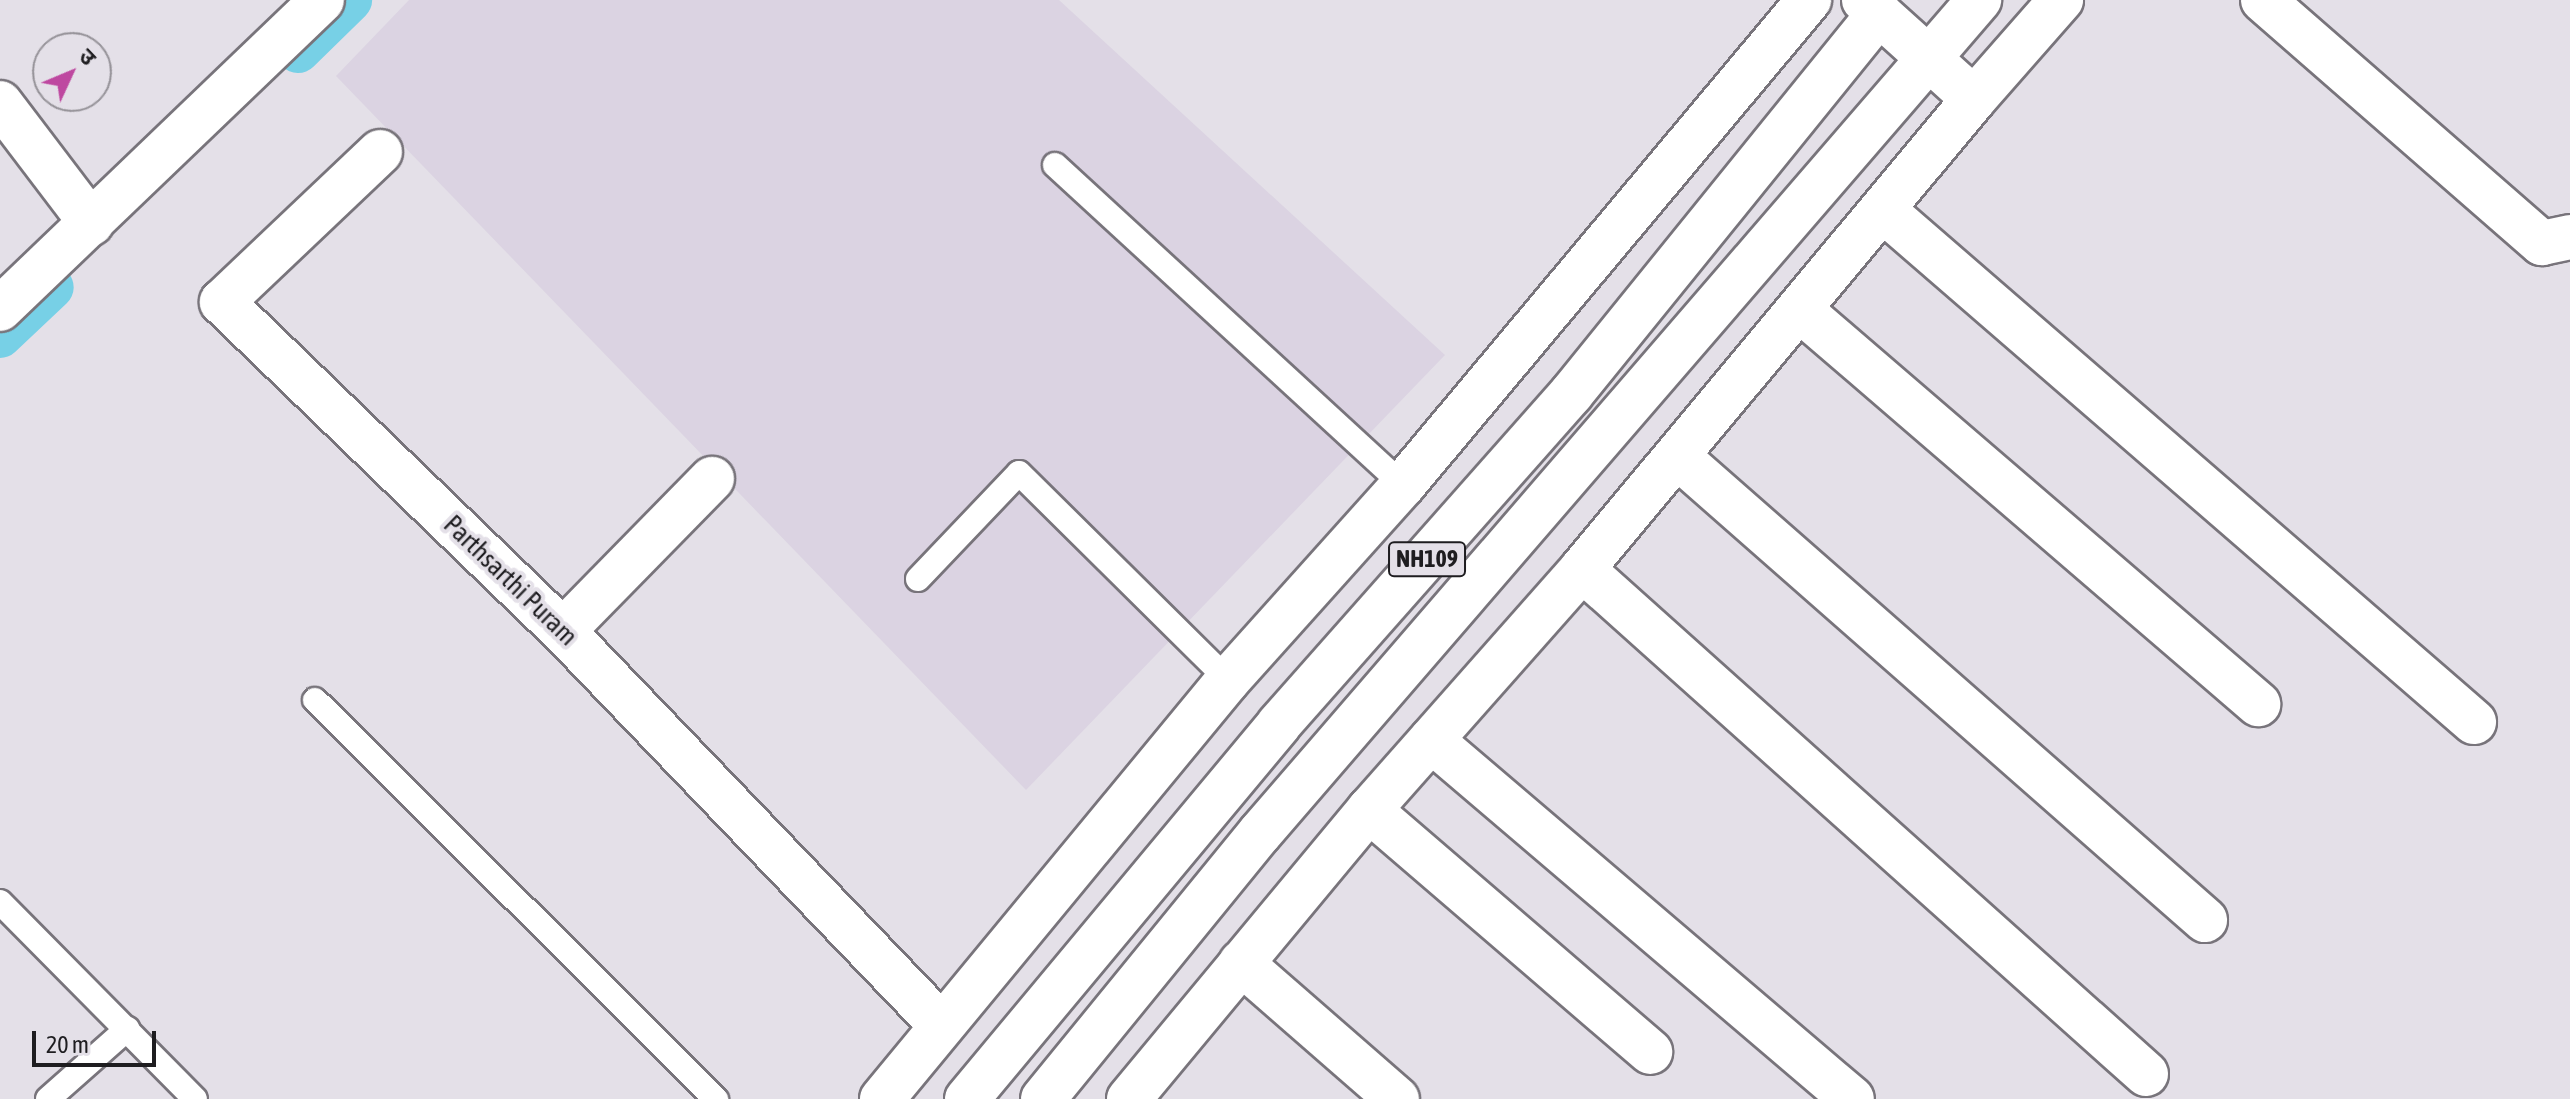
<!DOCTYPE html>
<meta charset="utf-8">
<style>
body{margin:0}
#map{position:relative;width:2570px;height:1099px;overflow:hidden;background:#e4e0e8;font-family:"Asap Condensed","Noto Sans Devanagari",sans-serif}
div>[style]{position:absolute}
[style*='--x']{left:calc(var(--x)*1px);top:calc(var(--y)*1px);width:calc(var(--w)*1px);rotate:calc(var(--a)*1deg)}
.built>*{inset:0;background:#dbd3e2}
.canal>*{height:44px;margin:-22px;padding:0 22px;transform-origin:22px;border-radius:22px;background:#77d0e6}
.roads{filter:drop-shadow(2px 0 #78747b) drop-shadow(-2px 0 #78747b) drop-shadow(0 2px #78747b) drop-shadow(0 -2px #78747b)}
.service>*{height:24px;margin:-12px;padding:0 12px;transform-origin:12px;border-radius:12px;background:#fff}
.minor>*{height:44px;margin:-22px;padding:0 22px;transform-origin:22px;border-radius:22px;background:#fff}
.tertiary>*{height:44px;margin:-22px;padding:0 22px;transform-origin:22px;border-radius:22px;background:#fff}
.primary>*{height:44px;margin:-22px;padding:0 22px;transform-origin:22px;border-radius:22px;background:#fff}
.trunk>*{height:44px;margin:-22px;padding:0 22px;transform-origin:22px;border-radius:22px;background:#fff}
span{translate:-50% -50%;white-space:nowrap;text-align:center;line-height:1.15;-webkit-text-stroke:8px #e4e0e8;paint-order:stroke}
.shield-label span{padding:2px 6px;background:#e4e0e8;border:2px solid;border-radius:6px;-webkit-text-stroke-width:0}
.shield-label{font-size:24px;color:#1e1d20;font-weight:700}
.street-label{font-size:26px;color:#1e1d20}
.north{position:absolute;left:32px;top:32px;width:80px;height:80px;box-sizing:border-box;background:#e4e0e8;border:2px solid #959298;border-radius:50%;rotate:46deg;font-size:22px;font-weight:700;line-height:32px;text-align:center;color:#1e1d20}
.north::after{content:'';display:block;margin:auto;width:28px;height:36px;background:#be48a0;clip-path:polygon(50% 0,100% 100%,50% 72%,0 100%)}
.scale{position:absolute;left:32px;top:1031px;width:124px;height:36px;box-sizing:border-box;border:4px solid #1e1d20;border-top:0;padding-left:10px;font-size:24px;line-height:28px;white-space:nowrap;color:#1e1d20;-webkit-text-stroke:6px #e4e0e8;paint-order:stroke}
</style>
<div id="map">
<div class="built">
<i style="clip-path:polygon(409px 0,1059px 0,1445px 355px,1026px 790px,336px 76px)"></i>
</div>
<div class="canal">
<i style="--x:298;--y:51;--w:73;--a:-44.4"></i>
<i style="--x:0;--y:336;--w:71;--a:-43.3"></i>
</div>
<div class="roads">
<div class="service">
<i style="--x:1055;--y:165;--w:473;--a:42.6"></i>
<i style="--x:918;--y:579;--w:146;--a:-46.4"></i>
<i style="--x:1019;--y:473;--w:294;--a:44.7"></i>
<i style="--x:315;--y:700;--w:566;--a:44.86"></i>
<i style="--x:0;--y:902;--w:277;--a:45.3"></i>
<i style="--x:48;--y:1099;--w:106;--a:-41.5"></i>
</div>
<div class="minor">
<i style="--x:2263;--y:0;--w:370;--a:41.1"></i>
<i style="--x:2542;--y:243;--w:29;--a:-12"></i>
<i style="--x:0;--y:103;--w:151;--a:52.8"></i>
<i style="--x:380;--y:152;--w:218;--a:136.5"></i>
<i style="--x:222;--y:302;--w:474;--a:44"></i>
<i style="--x:563;--y:631;--w:546;--a:46.19"></i>
<i style="--x:1883;--y:210;--w:782;--a:40.9"></i>
<i style="--x:0;--y:309;--w:446;--a:-43.8"></i>
<i style="--x:1799;--y:309;--w:606;--a:40.71"></i>
<i style="--x:1677;--y:456;--w:703;--a:41.31"></i>
<i style="--x:1582;--y:569;--w:757;--a:41.84"></i>
<i style="--x:563;--y:631;--w:213;--a:-45.6"></i>
<i style="--x:1431;--y:740;--w:553;--a:40.46"></i>
<i style="--x:1369;--y:810;--w:371;--a:40.7"></i>
<i style="--x:1241;--y:963;--w:207;--a:41.1"></i>
</div>
<div class="tertiary">
<i style="--x:882;--y:1099;--w:543;--a:-50.45"></i>
<i style="--x:1228;--y:680;--w:262;--a:-48.1"></i>
<i style="--x:1403;--y:485;--w:633;--a:-50.07"></i>
<i style="--x:1129;--y:1099;--w:376;--a:-50.3"></i>
<i style="--x:1369;--y:810;--w:322;--a:-48.5"></i>
<i style="--x:1582;--y:569;--w:612;--a:-50.17"></i>
</div>
<div class="primary">
<i style="--x:1929;--y:58;--w:77;--a:-49.2"></i>
</div>
<div class="trunk">
<i style="--x:1864;--y:0;--w:148;--a:42"></i>
<i style="--x:1974;--y:99;--w:132;--a:-48.7"></i>
<i style="--x:967;--y:1099;--w:488;--a:-50.2"></i>
<i style="--x:1279;--y:724;--w:441;--a:-48.5"></i>
<i style="--x:1571;--y:394;--w:490;--a:-51"></i>
<i style="--x:1043;--y:1099;--w:343;--a:-50.8"></i>
<i style="--x:1260;--y:833;--w:1024;--a:-49.2"></i>
</div>
</div>
<div class="shield-label">
<span style="left:1427px;top:559px">NH109</span>
</div>
<div class="street-label">
<span style="left:510px;top:581px;rotate:44deg">Parthsarthi Puram</span>
</div>
<div class="north">उ</div>
<div class="scale">20 m</div>
</div>
